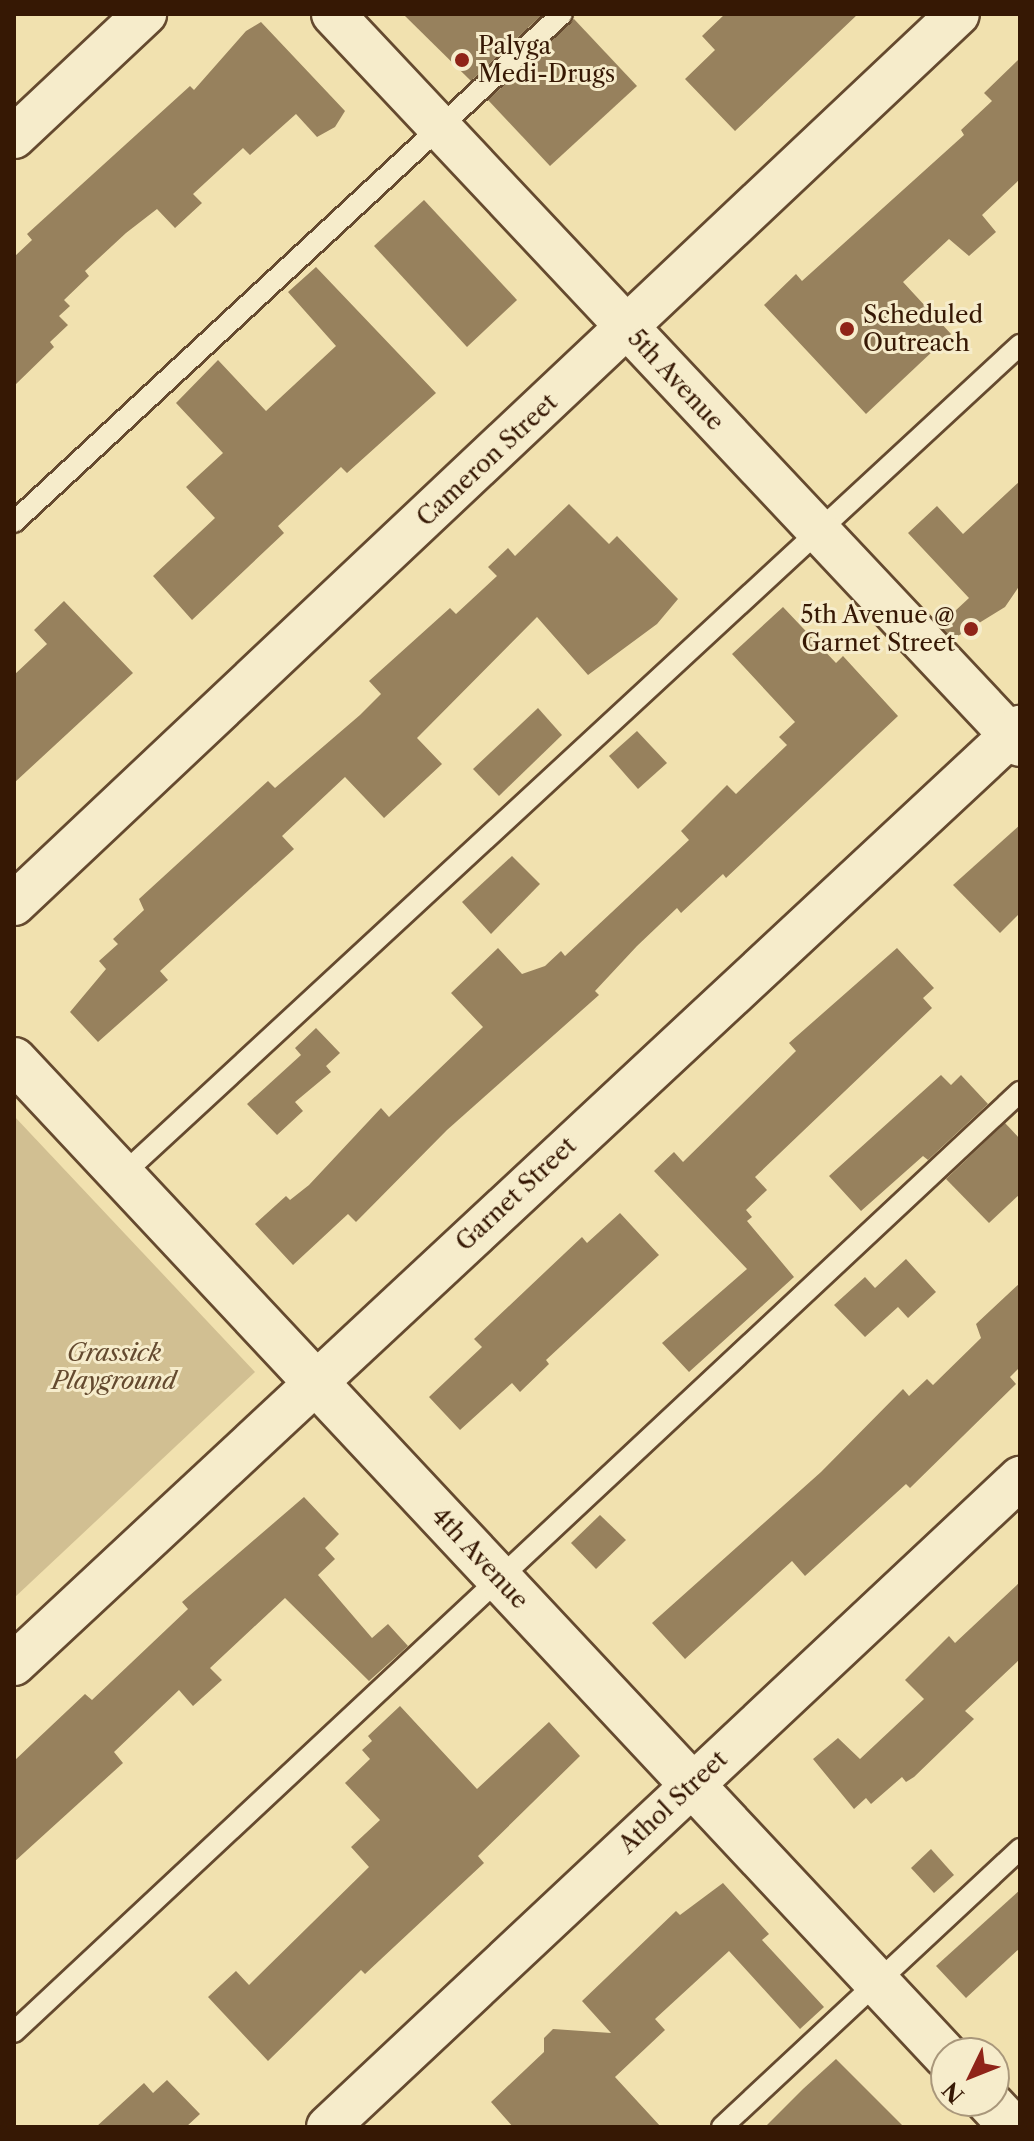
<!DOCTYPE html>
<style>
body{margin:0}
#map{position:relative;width:1034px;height:2141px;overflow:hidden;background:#f1e1af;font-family:"Libre Caslon Text",serif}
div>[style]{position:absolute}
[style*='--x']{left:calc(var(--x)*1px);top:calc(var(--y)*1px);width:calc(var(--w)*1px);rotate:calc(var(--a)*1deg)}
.green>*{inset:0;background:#d1bf92}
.building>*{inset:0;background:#97815d}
.roads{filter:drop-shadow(2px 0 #654a2f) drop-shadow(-2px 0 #654a2f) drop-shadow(0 2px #654a2f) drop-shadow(0 -2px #654a2f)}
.lane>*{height:20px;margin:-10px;padding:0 10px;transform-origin:10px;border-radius:10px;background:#f6eccb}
.street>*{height:42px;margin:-21px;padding:0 21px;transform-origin:21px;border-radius:21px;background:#f6eccb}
.secondary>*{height:44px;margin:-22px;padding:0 22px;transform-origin:22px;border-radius:22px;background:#f6eccb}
.dots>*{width:22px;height:22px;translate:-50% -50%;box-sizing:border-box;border:4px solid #f6eccb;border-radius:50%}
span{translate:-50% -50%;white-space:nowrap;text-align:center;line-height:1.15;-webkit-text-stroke:6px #f6eccb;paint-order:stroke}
.poi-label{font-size:24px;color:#361804}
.left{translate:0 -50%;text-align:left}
.right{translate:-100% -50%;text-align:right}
.street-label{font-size:24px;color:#361804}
.park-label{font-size:24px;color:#644a2f;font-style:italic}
.frame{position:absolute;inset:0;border:16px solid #361804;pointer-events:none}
.north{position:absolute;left:930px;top:2037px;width:80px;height:80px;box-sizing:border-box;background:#f6eccb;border:2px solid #a9977b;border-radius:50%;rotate:227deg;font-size:22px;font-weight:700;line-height:32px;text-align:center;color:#361804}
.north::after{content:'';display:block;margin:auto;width:28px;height:36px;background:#8f2418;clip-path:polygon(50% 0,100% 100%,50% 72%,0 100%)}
</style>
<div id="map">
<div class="green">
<i style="clip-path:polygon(14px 1116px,255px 1372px,14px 1598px)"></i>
</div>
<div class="building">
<i style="clip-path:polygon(403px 14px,543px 14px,471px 81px)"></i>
<i style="clip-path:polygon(725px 14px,858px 14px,735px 131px,685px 79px,715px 50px,702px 36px)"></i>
<i style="clip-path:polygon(574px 19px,637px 86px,550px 166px,488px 100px)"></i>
<i style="clip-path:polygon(261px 22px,345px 111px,335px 127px,317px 137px,296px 114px,250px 155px,243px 148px,193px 194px,202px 203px,175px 228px,157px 209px,126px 233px,85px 271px,89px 276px,64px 300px,70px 306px,59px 316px,68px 325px,50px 342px,54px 347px,14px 386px,14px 257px,32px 240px,27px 234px,190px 86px,194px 90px,246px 31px)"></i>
<i style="clip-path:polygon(1020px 58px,1020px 179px,982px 215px,996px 232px,969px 256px,949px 239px,903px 282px,951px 334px,866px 414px,764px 305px,796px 274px,802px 281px,964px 135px,961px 130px,992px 101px,984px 93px)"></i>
<i style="clip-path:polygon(424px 200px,517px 300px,467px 347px,374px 246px)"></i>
<i style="clip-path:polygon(316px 267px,436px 393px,347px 473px,341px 467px,278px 526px,284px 533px,192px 620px,153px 576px,215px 518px,186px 487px,223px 453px,176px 403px,218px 360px,266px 411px,336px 346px,288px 292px)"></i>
<i style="clip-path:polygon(1020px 481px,1020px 585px,1005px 607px,953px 639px,940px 625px,969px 598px,908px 533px,937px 506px,963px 534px)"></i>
<i style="clip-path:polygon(569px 504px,609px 544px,617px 536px,678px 599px,657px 624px,588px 675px,537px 617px,417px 738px,442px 764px,384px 818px,345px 777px,282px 836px,294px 849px,160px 971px,168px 980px,98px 1042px,70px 1012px,106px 969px,99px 961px,118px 944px,113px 939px,144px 910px,139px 899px,268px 781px,275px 788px,360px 715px,381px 694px,369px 681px,450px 608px,456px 614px,497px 576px,488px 567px,508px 548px,515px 556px)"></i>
<i style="clip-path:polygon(64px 601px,133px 673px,14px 783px,14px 675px,47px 644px,34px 630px)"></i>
<i style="clip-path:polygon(783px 607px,836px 663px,843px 656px,898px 716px,726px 878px,723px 874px,681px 913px,677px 908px,637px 946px,595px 991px,599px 995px,447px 1130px,356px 1222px,348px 1214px,293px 1265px,255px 1224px,286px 1196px,290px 1200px,309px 1185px,381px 1108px,389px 1117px,483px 1027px,451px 993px,498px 948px,522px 974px,545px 966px,561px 951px,565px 956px,689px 840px,681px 831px,727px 785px,736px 794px,787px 745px,779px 737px,795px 722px,732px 654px)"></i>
<i style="clip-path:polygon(538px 708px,562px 735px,499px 796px,473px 769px)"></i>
<i style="clip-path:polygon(637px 731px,667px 763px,638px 789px,609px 756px)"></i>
<i style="clip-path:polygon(1020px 825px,1020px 913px,1000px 933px,953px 885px)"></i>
<i style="clip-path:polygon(512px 856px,540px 884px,491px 934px,462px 902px)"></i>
<i style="clip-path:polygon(897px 948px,934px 988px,923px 998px,932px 1008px,755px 1177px,767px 1190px,746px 1210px,752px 1217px,747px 1221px,794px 1277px,689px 1372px,662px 1343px,747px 1269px,654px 1171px,674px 1152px,683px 1162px,796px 1051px,789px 1043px)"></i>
<i style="clip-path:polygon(316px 1028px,340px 1053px,326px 1066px,331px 1072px,295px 1102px,303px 1111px,277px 1135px,247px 1104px,301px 1055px,295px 1048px)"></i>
<i style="clip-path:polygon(941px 1075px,951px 1085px,961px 1075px,988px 1104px,928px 1160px,923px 1156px,861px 1211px,829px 1176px)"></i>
<i style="clip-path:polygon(1005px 1123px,1020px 1139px,1020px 1194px,989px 1223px,946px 1179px)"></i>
<i style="clip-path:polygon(620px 1213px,659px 1255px,546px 1360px,549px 1364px,520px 1392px,512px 1383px,460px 1430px,429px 1397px,482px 1347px,474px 1339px,582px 1237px,587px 1243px)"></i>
<i style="clip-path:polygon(906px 1259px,936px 1292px,908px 1318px,898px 1307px,865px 1337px,834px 1305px,865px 1277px,875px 1288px)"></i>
<i style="clip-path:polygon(1020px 1283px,1020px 1367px,1010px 1377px,1016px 1384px,910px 1488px,906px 1484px,805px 1576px,792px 1561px,685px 1659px,652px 1623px,821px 1472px,903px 1389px,909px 1396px,927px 1379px,933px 1385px,981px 1338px,976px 1324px)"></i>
<i style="clip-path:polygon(304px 1497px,339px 1534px,325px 1548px,335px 1559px,318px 1575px,372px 1638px,388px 1624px,408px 1646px,369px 1681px,285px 1598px,210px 1668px,222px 1680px,193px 1706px,179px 1690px,114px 1752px,123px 1763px,14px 1862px,14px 1761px,85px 1694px,92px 1700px,188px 1609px,182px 1602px)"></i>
<i style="clip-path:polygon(600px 1515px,626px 1540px,596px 1569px,571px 1543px)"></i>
<i style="clip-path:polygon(1020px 1582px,1020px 1659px,965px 1711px,974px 1719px,914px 1777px,906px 1782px,902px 1777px,871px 1804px,866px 1798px,854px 1809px,813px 1759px,838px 1738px,860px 1759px,924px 1699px,905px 1680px,949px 1636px,955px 1643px)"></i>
<i style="clip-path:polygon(400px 1706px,477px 1789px,549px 1722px,580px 1756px,478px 1856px,484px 1863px,365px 1974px,361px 1970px,268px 2061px,208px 1997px,236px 1971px,249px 1985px,369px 1867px,351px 1847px,380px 1820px,345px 1783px,370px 1759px,362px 1750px,372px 1741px,368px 1736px)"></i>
<i style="clip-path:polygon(931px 1849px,954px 1875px,934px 1893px,911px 1868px)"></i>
<i style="clip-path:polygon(723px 1883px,769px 1934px,762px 1940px,824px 2007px,800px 2029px,729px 1951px,655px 2019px,665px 2030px,615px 2077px,661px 2127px,513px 2127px,491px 2102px,544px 2052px,544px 2038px,553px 2029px,611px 2033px,582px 2001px,676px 1911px,680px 1915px)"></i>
<i style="clip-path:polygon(1020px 1890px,1020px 1948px,966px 1998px,936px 1966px)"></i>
<i style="clip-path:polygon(836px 2059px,904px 2127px,765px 2127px,803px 2089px)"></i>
<i style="clip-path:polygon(167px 2080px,200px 2114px,186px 2127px,96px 2127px,144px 2083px,153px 2093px)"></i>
</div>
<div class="roads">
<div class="lane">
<i style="--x:14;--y:522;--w:747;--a:-42.83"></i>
<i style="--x:122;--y:1175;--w:1223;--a:-42.75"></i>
<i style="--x:14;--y:2032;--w:1377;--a:-43.06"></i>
<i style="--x:722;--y:2127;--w:408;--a:-43"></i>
</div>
<div class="street">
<i style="--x:333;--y:14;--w:1003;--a:46.78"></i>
<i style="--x:14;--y:137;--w:180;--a:-43.2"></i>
<i style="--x:14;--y:904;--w:1297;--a:-43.31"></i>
<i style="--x:14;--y:1664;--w:1375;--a:-42.97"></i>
<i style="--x:328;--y:2127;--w:949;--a:-43.16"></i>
</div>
<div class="secondary">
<i style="--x:14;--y:1060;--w:1364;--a:46.9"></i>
<i style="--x:988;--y:2101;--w:35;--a:47"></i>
</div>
</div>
<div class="dots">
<i style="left:462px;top:60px;background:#8f2418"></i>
<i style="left:847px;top:329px;background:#8f2418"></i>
<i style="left:971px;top:629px;background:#8f2418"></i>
</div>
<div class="poi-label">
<span class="left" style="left:478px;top:60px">Palyga<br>Medi-Drugs</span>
<span class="left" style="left:863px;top:329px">Scheduled<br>Outreach</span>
<span class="right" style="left:955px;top:629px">5th Avenue @<br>Garnet Street</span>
</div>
<div class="street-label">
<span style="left:676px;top:380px;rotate:47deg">5th Avenue</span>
<span style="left:487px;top:460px;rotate:-43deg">Cameron Street</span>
<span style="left:516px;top:1194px;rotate:-43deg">Garnet Street</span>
<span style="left:480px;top:1558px;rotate:47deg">4th Avenue</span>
<span style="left:673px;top:1802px;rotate:-43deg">Athol Street</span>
</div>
<div class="park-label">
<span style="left:114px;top:1367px">Grassick<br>Playground</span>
</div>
<div class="frame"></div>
<div class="north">N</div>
</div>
